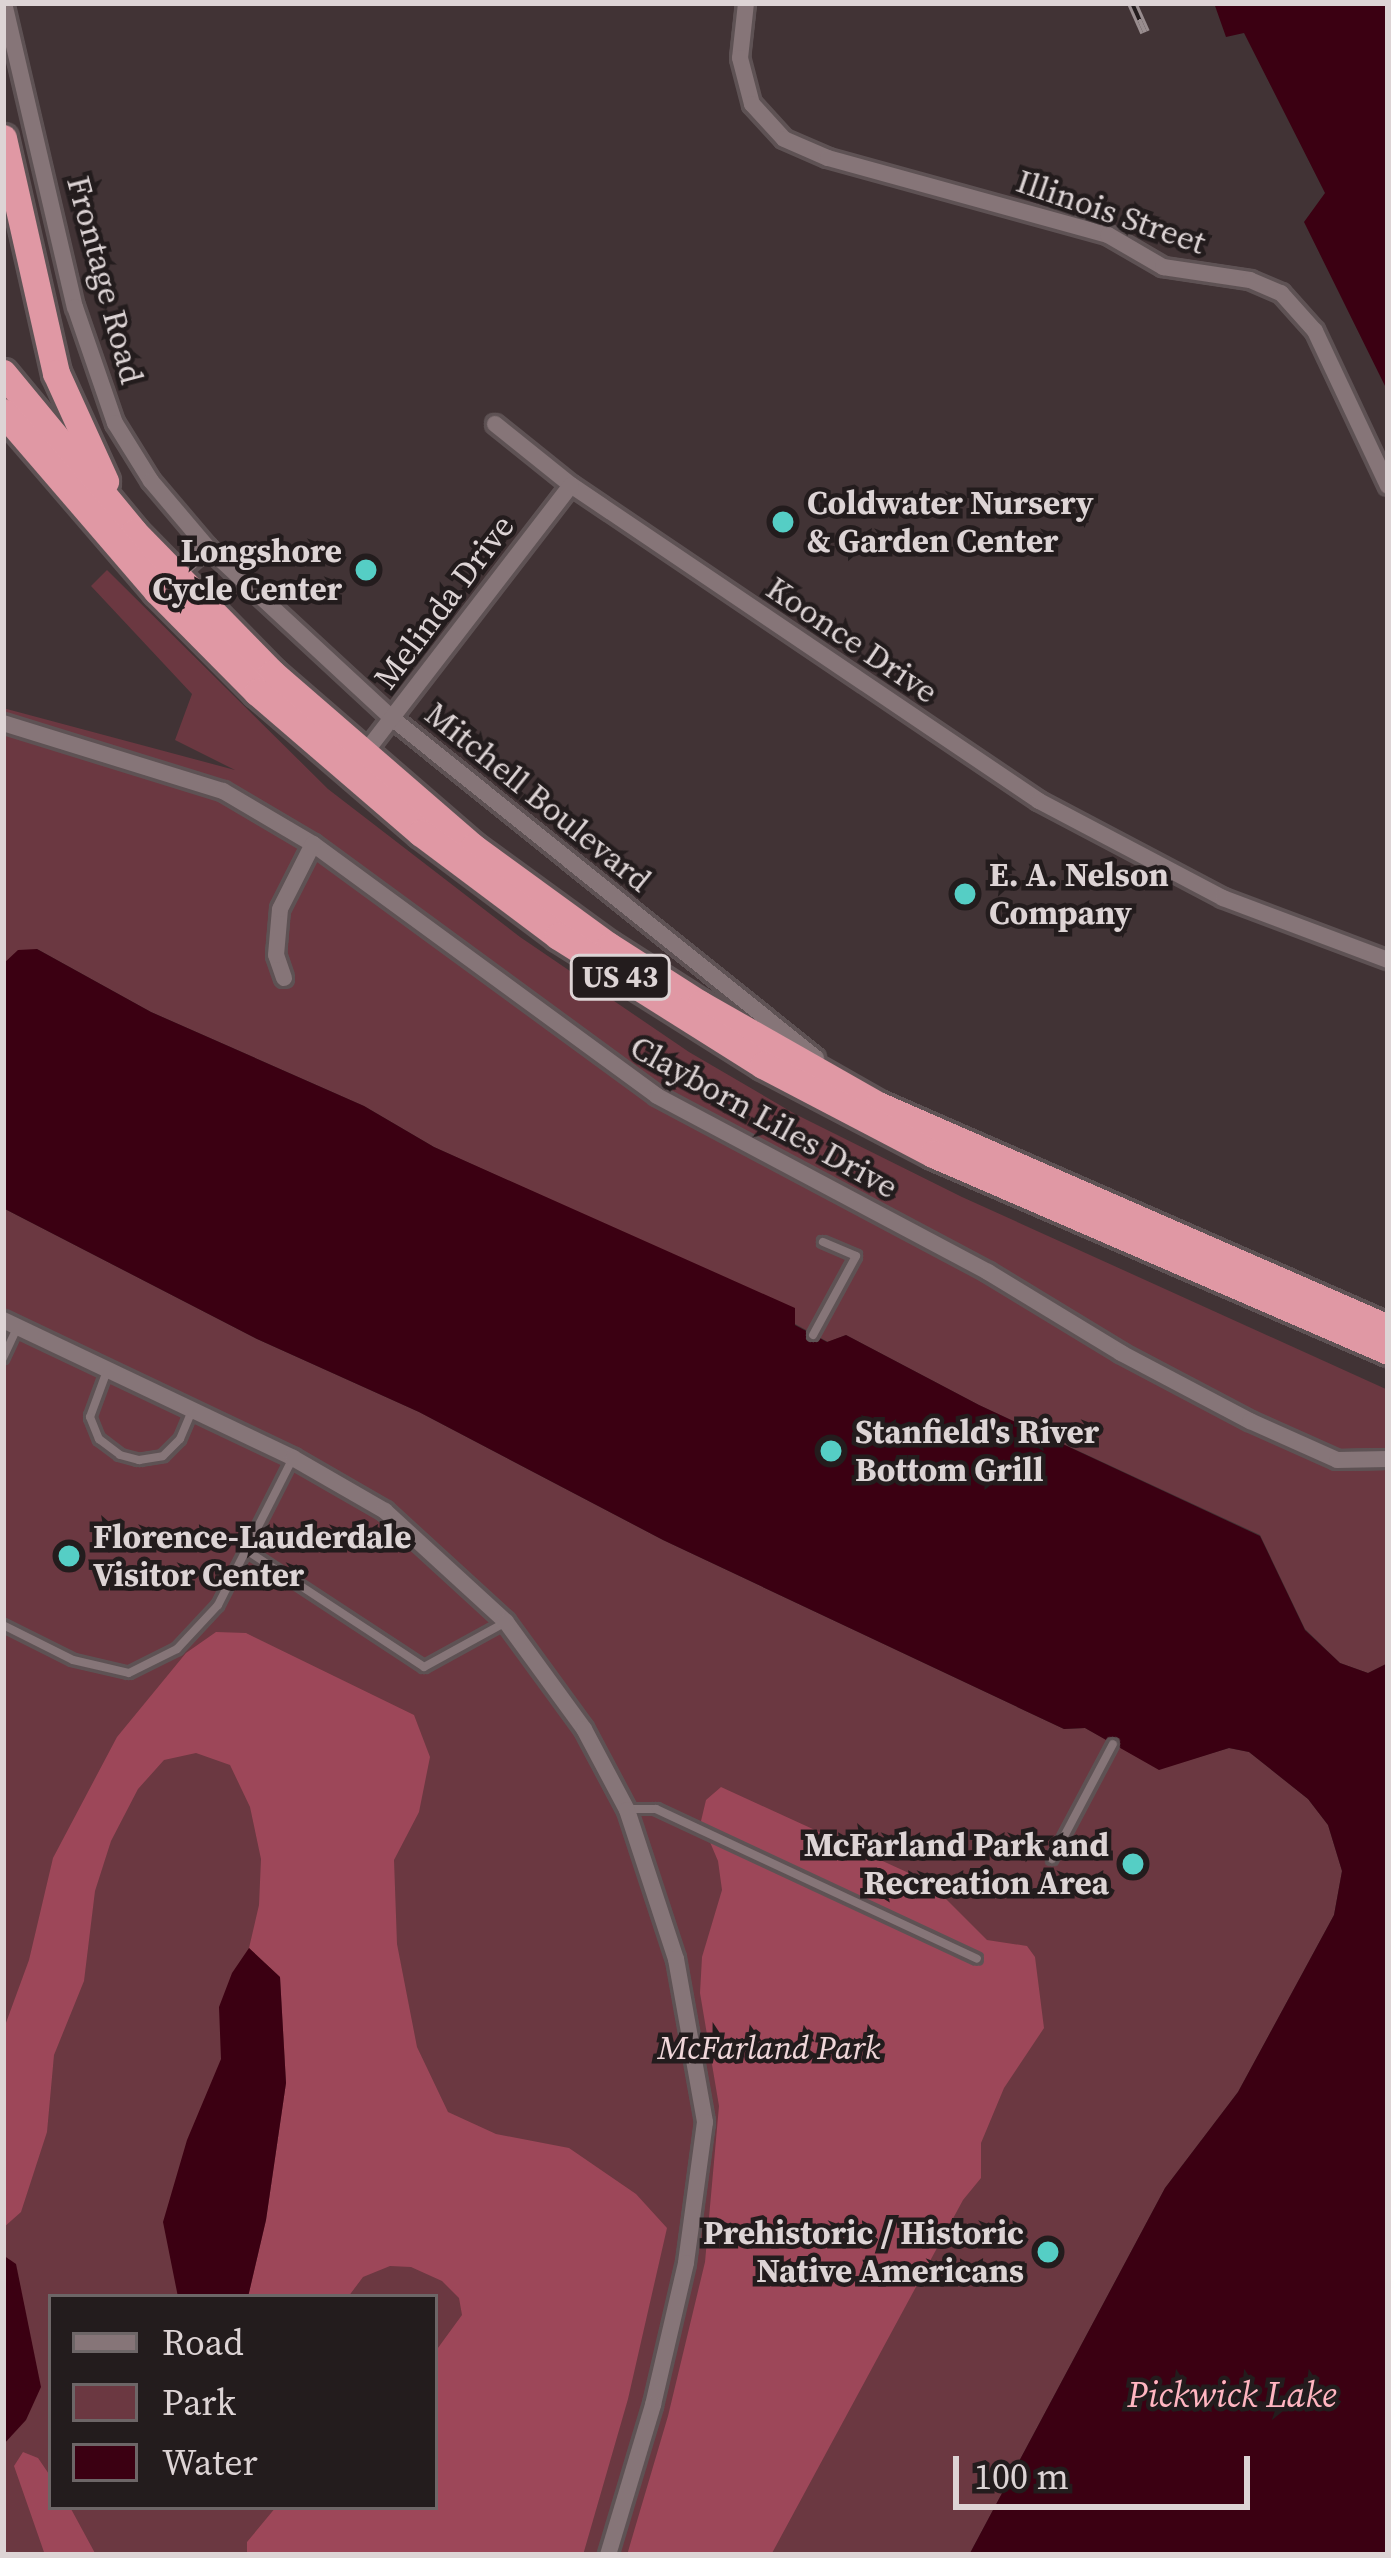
<!DOCTYPE html>
<style>
body{margin:0}
#map{position:relative;width:1391px;height:2558px;overflow:hidden;background:#413335;font-family:"Source Serif 4",serif}
div>[style]{position:absolute}
[style*='--x']{left:calc(var(--x)*1px);top:calc(var(--y)*1px);width:calc(var(--w)*1px);rotate:calc(var(--a)*1deg)}
.green>*{inset:0;background:#6b3841}
.forest>*{inset:0;background:#9d4759}
.water>*{inset:0;background:#3b0012}
.roads{filter:drop-shadow(3px 0 #5e5254) drop-shadow(-3px 0 #5e5254) drop-shadow(0 3px #5e5254) drop-shadow(0 -3px #5e5254)}
.service>*{height:8px;margin:-4px;padding:0 4px;transform-origin:4px;border-radius:4px;background:#867578}
.minor>*{height:16px;margin:-8px;padding:0 8px;transform-origin:8px;border-radius:8px;background:#867578}
.trunk>*{height:27px;margin:-13.5px;padding:0 13.5px;transform-origin:13.5px;border-radius:13.5px;background:#e098a4}
.rail>*{height:10px;margin-top:-5px;transform-origin:0;background:repeating-linear-gradient(90deg,#231c1d 0 18px,#998d8f 0 36px);box-sizing:border-box;border-block:3px solid #998d8f}
.dots>*{width:33px;height:33px;translate:-50% -50%;box-sizing:border-box;border:6px solid #231c1d;border-radius:50%}
span{translate:-50% -50%;white-space:nowrap;text-align:center;line-height:1.15;-webkit-text-stroke:9px #231c1d;paint-order:stroke}
.shield-label span{padding:3px 9px;background:#231c1d;border:3px solid;border-radius:9px;-webkit-text-stroke-width:0}
.shield-label{font-size:30px;color:#ddd4d5;font-weight:700}
.street-label{font-size:33px;color:#ddd4d5}
.poi-label{font-size:33px;color:#ddd4d5;font-weight:700}
.left{translate:0 -50%;text-align:left}
.right{translate:-100% -50%;text-align:right}
.park-label{font-size:33px;color:#f1d7da;font-style:italic}
.water-label{font-size:36px;color:#ffb5c0;font-style:italic}
.frame{position:absolute;inset:0;border:6px solid #ddd4d5;pointer-events:none}
.legend{position:absolute;left:48px;top:2294px;width:390px;height:216px;box-sizing:border-box;background:#231c1d;border:3px solid #6d6667;margin:0;padding:15px 21px;list-style:none;font-size:36px;color:#ddd4d5}
.legend li{display:flex;align-items:center;gap:24px;height:60px}
.legend b{width:60px;border:3px solid #6d6667}
.scale{position:absolute;left:953px;top:2456px;width:297px;height:54px;box-sizing:border-box;border:6px solid #ddd4d5;border-top:0;padding-left:15px;font-size:36px;line-height:42px;white-space:nowrap;color:#ddd4d5;-webkit-text-stroke:9px #231c1d;paint-order:stroke}
</style>
<div id="map">
<div class="green">
<i style="clip-path:polygon(107px 570px,328px 789px,520px 937px,689px 1052px,795px 1114px,962px 1197px,1388px 1390px,1388px 1663px,1368px 1673px,1340px 1663px,1305px 1629px,1260px 1535px,979px 1405px,846px 1335px,828px 1342px,646px 1243px,434px 1147px,364px 1106px,151px 1012px,37px 949px,3px 964px,3px 708px,235px 770px,175px 740px,192px 694px,91px 586px)"></i>
<i style="clip-path:polygon(evenodd,3px 1208px,257px 1339px,419px 1412px,663px 1540px,1064px 1729px,1085px 1728px,1159px 1769px,1229px 1748px,1249px 1752px,1308px 1799px,1328px 1825px,1342px 1871px,1334px 1915px,1238px 2092px,1165px 2188px,969px 2555px,3px 2555px,3px 1208px,51px 2297px,435px 2297px,435px 2507px,51px 2507px,51px 2297px)"></i>
</div>
<div class="forest">
<i style="clip-path:polygon(216px 1632px,246px 1633px,414px 1715px,430px 1757px,419px 1812px,394px 1860px,397px 1944px,417px 2047px,448px 2112px,496px 2134px,569px 2148px,636px 2194px,667px 2228px,628px 2399px,583px 2555px,247px 2555px,247px 2542px,276px 2507px,435px 2507px,435px 2352px,462px 2315px,459px 2298px,442px 2281px,411px 2267px,390px 2266px,363px 2277px,348px 2297px,248px 2297px,266px 2220px,286px 2083px,280px 1977px,249px 1948px,259px 1905px,261px 1859px,250px 1807px,230px 1765px,196px 1753px,164px 1760px,138px 1789px,111px 1841px,95px 1891px,84px 1981px,54px 2055px,47px 2132px,21px 2212px,3px 2228px,3px 2031px,29px 1960px,53px 1858px,117px 1737px,186px 1653px)"></i>
<i style="clip-path:polygon(721px 1787px,911px 1874px,938px 1891px,987px 1940px,1027px 1946px,1035px 1957px,1044px 2028px,1004px 2088px,981px 2143px,981px 2178px,963px 2200px,771px 2555px,627px 2555px,668px 2416px,705px 2262px,719px 2106px,700px 1993px,702px 1957px,722px 1890px,718px 1861px,701px 1821px,706px 1800px)"></i>
<i style="clip-path:polygon(23px 2452px,38px 2458px,51px 2477px,51px 2507px,70px 2507px,96px 2555px,45px 2555px,14px 2466px)"></i>
</div>
<div class="water">
<i style="clip-path:polygon(1214px 3px,1388px 3px,1388px 392px,1304px 222px,1325px 193px,1244px 33px,1226px 37px)"></i>
<i style="clip-path:polygon(37px 949px,151px 1012px,364px 1106px,434px 1147px,795px 1308px,795px 1325px,827px 1342px,846px 1335px,979px 1405px,1260px 1536px,1305px 1630px,1340px 1663px,1368px 1673px,1388px 1663px,1388px 2555px,969px 2555px,1165px 2188px,1238px 2092px,1334px 1915px,1342px 1871px,1328px 1825px,1308px 1799px,1249px 1752px,1229px 1748px,1159px 1770px,1085px 1728px,1064px 1729px,663px 1540px,419px 1412px,257px 1339px,3px 1208px,3px 964px,18px 950px)"></i>
<i style="clip-path:polygon(249px 1948px,280px 1977px,286px 2083px,266px 2220px,248px 2297px,178px 2297px,163px 2222px,187px 2140px,221px 2059px,219px 2007px,232px 1973px)"></i>
<i style="clip-path:polygon(3px 2255px,16px 2264px,41px 2387px,26px 2420px,3px 2445px)"></i>
</div>
<div class="roads">
<div class="service">
<i style="--x:813;--y:1335;--w:90;--a:-61.4"></i>
<i style="--x:856;--y:1256;--w:36;--a:-157"></i>
<i style="--x:3;--y:1358;--w:33;--a:-65"></i>
<i style="--x:108;--y:1368;--w:52;--a:110.2"></i>
<i style="--x:90;--y:1417;--w:24;--a:68"></i>
<i style="--x:99;--y:1439;--w:26;--a:37"></i>
<i style="--x:120;--y:1455;--w:20;--a:15"></i>
<i style="--x:139;--y:1460;--w:24;--a:-9"></i>
<i style="--x:163;--y:1456;--w:24;--a:-45"></i>
<i style="--x:180;--y:1439;--w:30;--a:-67"></i>
<i style="--x:246;--y:1550;--w:213;--a:33.3"></i>
<i style="--x:424;--y:1667;--w:91;--a:-28.8"></i>
<i style="--x:3;--y:1625;--w:78;--a:26.6"></i>
<i style="--x:73;--y:1660;--w:57;--a:13.1"></i>
<i style="--x:129;--y:1673;--w:54;--a:-26.6"></i>
<i style="--x:177;--y:1649;--w:60;--a:-47"></i>
<i style="--x:218;--y:1605;--w:163;--a:-63"></i>
<i style="--x:628;--y:1809;--w:28;--a:0"></i>
<i style="--x:656;--y:1809;--w:354;--a:25"></i>
<i style="--x:1052;--y:1859;--w:130;--a:-62.1"></i>
</div>
<div class="minor">
<i style="--x:4;--y:3;--w:312;--a:76.9"></i>
<i style="--x:75;--y:307;--w:123;--a:71"></i>
<i style="--x:115;--y:423;--w:68;--a:58.2"></i>
<i style="--x:151;--y:481;--w:87;--a:49.7"></i>
<i style="--x:207;--y:547;--w:253;--a:42.8"></i>
<i style="--x:393;--y:719;--w:542;--a:38.71"></i>
<i style="--x:746;--y:3;--w:55;--a:96.2"></i>
<i style="--x:740;--y:58;--w:48;--a:75.4"></i>
<i style="--x:752;--y:104;--w:47;--a:47.6"></i>
<i style="--x:784;--y:139;--w:48;--a:23.4"></i>
<i style="--x:828;--y:158;--w:290;--a:15.4"></i>
<i style="--x:1108;--y:235;--w:64;--a:30.2"></i>
<i style="--x:1163;--y:267;--w:88;--a:8.5"></i>
<i style="--x:1250;--y:280;--w:34;--a:23"></i>
<i style="--x:1281;--y:293;--w:51;--a:48.2"></i>
<i style="--x:1315;--y:331;--w:171;--a:64.8"></i>
<i style="--x:495;--y:424;--w:97;--a:38.8"></i>
<i style="--x:571;--y:485;--w:565;--a:34.03"></i>
<i style="--x:1039;--y:801;--w:208;--a:27.8"></i>
<i style="--x:1223;--y:898;--w:176;--a:20.6"></i>
<i style="--x:176;--y:575;--w:42;--a:-42.1"></i>
<i style="--x:3;--y:723;--w:230;--a:17.2"></i>
<i style="--x:223;--y:791;--w:104;--a:30.5"></i>
<i style="--x:313;--y:844;--w:426;--a:36.2"></i>
<i style="--x:657;--y:1096;--w:375;--a:28"></i>
<i style="--x:988;--y:1272;--w:156;--a:31.3"></i>
<i style="--x:1121;--y:1353;--w:146;--a:27.8"></i>
<i style="--x:1250;--y:1421;--w:95;--a:24.1"></i>
<i style="--x:1337;--y:1460;--w:51;--a:-1.1"></i>
<i style="--x:364;--y:754;--w:339;--a:-52.4"></i>
<i style="--x:284;--y:978;--w:24;--a:-109"></i>
<i style="--x:276;--y:955;--w:46;--a:-85"></i>
<i style="--x:280;--y:909;--w:73;--a:-63.1"></i>
<i style="--x:3;--y:1320;--w:321;--a:25.4"></i>
<i style="--x:293;--y:1458;--w:106;--a:29.9"></i>
<i style="--x:385;--y:1511;--w:164;--a:42.5"></i>
<i style="--x:506;--y:1622;--w:132;--a:53.9"></i>
<i style="--x:584;--y:1729;--w:92;--a:62"></i>
<i style="--x:627;--y:1810;--w:157;--a:71.8"></i>
<i style="--x:676;--y:1959;--w:166;--a:79.9"></i>
<i style="--x:705;--y:2122;--w:142;--a:97.7"></i>
<i style="--x:686;--y:2263;--w:146;--a:103.1"></i>
<i style="--x:653;--y:2405;--w:157;--a:106.7"></i>
</div>
<div class="trunk">
<i style="--x:3;--y:138;--w:241;--a:77.3"></i>
<i style="--x:56;--y:373;--w:119;--a:65.6"></i>
<i style="--x:3;--y:373;--w:206;--a:50.5"></i>
<i style="--x:134;--y:532;--w:197;--a:45.6"></i>
<i style="--x:272;--y:673;--w:266;--a:40.9"></i>
<i style="--x:473;--y:847;--w:168;--a:36.1"></i>
<i style="--x:609;--y:946;--w:108;--a:32.5"></i>
<i style="--x:700;--y:1004;--w:205;--a:29.6"></i>
<i style="--x:878;--y:1105;--w:557;--a:23.62"></i>
<i style="--x:3;--y:412;--w:236;--a:49.3"></i>
<i style="--x:157;--y:591;--w:142;--a:45.3"></i>
<i style="--x:257;--y:692;--w:216;--a:40.7"></i>
<i style="--x:421;--y:833;--w:171;--a:36.9"></i>
<i style="--x:558;--y:936;--w:242;--a:32.2"></i>
<i style="--x:763;--y:1065;--w:192;--a:27.6"></i>
<i style="--x:933;--y:1154;--w:496;--a:23.4"></i>
</div>
</div>
<div class="rail">
<i style="--x:1132;--y:3;--w:32;--a:66"></i>
</div>
<div class="dots">
<i style="left:783px;top:522px;background:#55cec5"></i>
<i style="left:366px;top:570px;background:#55cec5"></i>
<i style="left:965px;top:894px;background:#55cec5"></i>
<i style="left:831px;top:1451px;background:#55cec5"></i>
<i style="left:69px;top:1556px;background:#55cec5"></i>
<i style="left:1133px;top:1864px;background:#55cec5"></i>
<i style="left:1048px;top:2252px;background:#55cec5"></i>
</div>
<div class="shield-label">
<span style="left:620px;top:977px">US 43</span>
</div>
<div class="street-label">
<span style="left:1111px;top:212px;rotate:19deg">Illinois Street</span>
<span style="left:105px;top:280px;rotate:75deg">Frontage Road</span>
<span style="left:444px;top:602px;rotate:-53deg">Melinda Drive</span>
<span style="left:852px;top:640px;rotate:34deg">Koonce Drive</span>
<span style="left:538px;top:797px;rotate:39deg">Mitchell Boulevard</span>
<span style="left:764px;top:1117px;rotate:29deg">Clayborn Liles Drive</span>
</div>
<div class="poi-label">
<span class="left" style="left:807px;top:522px">Coldwater Nursery<br>&amp; Garden Center</span>
<span class="right" style="left:342px;top:570px">Longshore<br>Cycle Center</span>
<span class="left" style="left:989px;top:894px">E. A. Nelson<br>Company</span>
<span class="left" style="left:855px;top:1451px">Stanfield's River<br>Bottom Grill</span>
<span class="left" style="left:93px;top:1556px">Florence-Lauderdale<br>Visitor Center</span>
<span class="right" style="left:1109px;top:1864px">McFarland Park and<br>Recreation Area</span>
<span class="right" style="left:1024px;top:2252px">Prehistoric / Historic<br>Native Americans</span>
</div>
<div class="park-label">
<span style="left:769px;top:2048px">McFarland Park</span>
</div>
<div class="water-label">
<span style="left:1232px;top:2395px">Pickwick Lake</span>
</div>
<div class="frame"></div>
<ul class="legend">
<li><b style="height:15px;background:#867578"></b>Road</li>
<li><b style="height:33px;background:#6b3841"></b>Park</li>
<li><b style="height:33px;background:#3b0012"></b>Water</li>
</ul>
<div class="scale">100 m</div>
</div>
